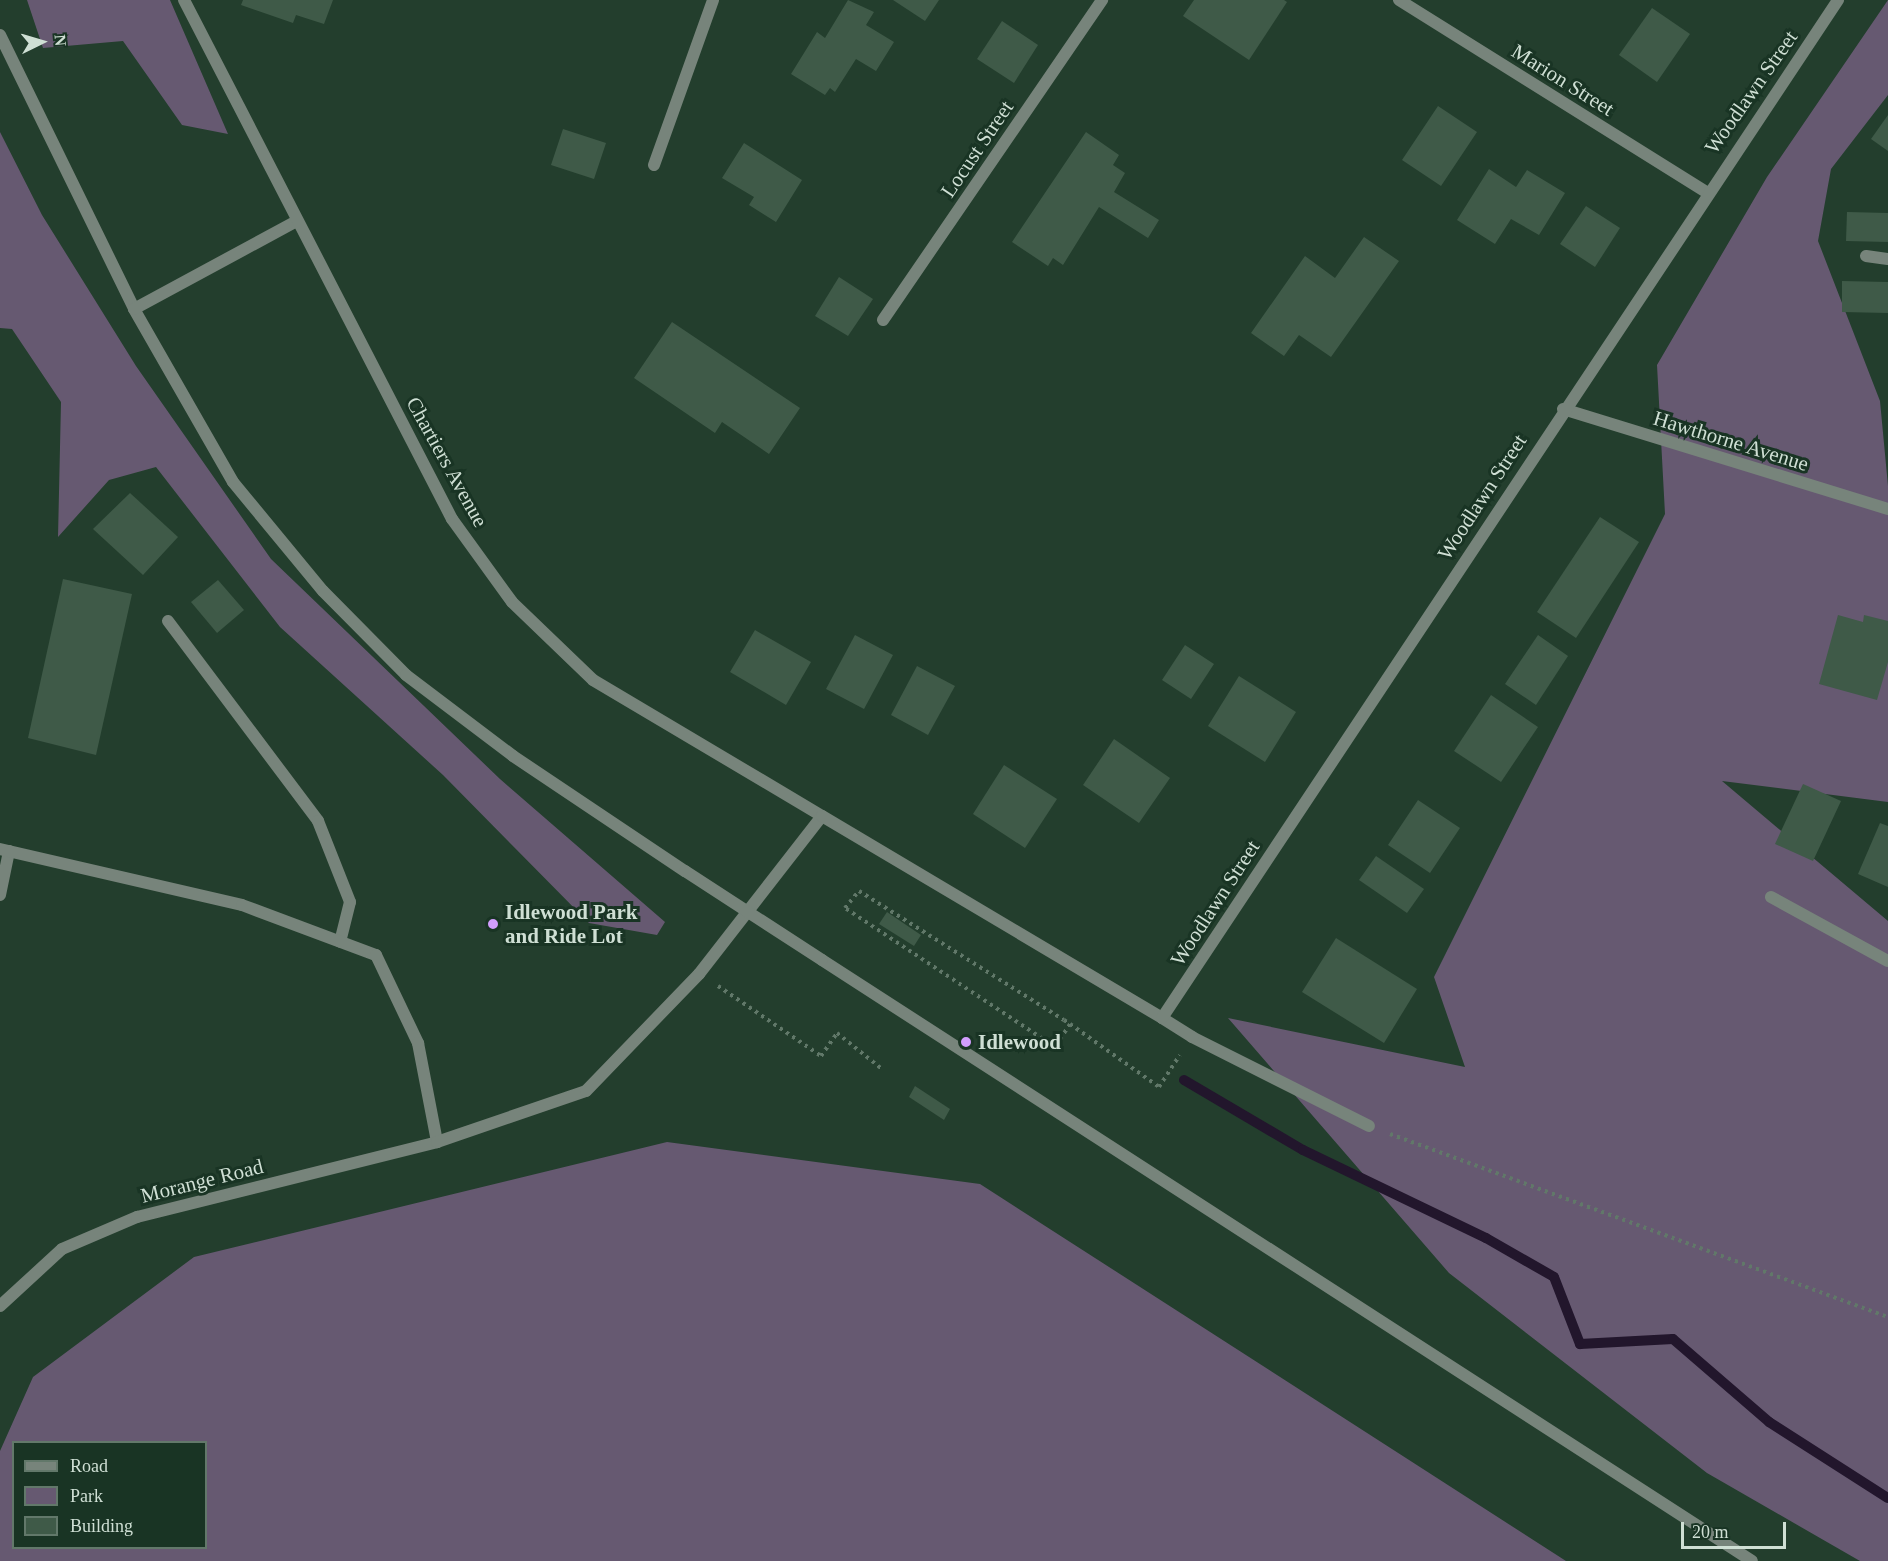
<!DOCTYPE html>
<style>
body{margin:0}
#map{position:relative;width:1888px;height:1561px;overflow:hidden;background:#233e2d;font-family:"Times New Roman",serif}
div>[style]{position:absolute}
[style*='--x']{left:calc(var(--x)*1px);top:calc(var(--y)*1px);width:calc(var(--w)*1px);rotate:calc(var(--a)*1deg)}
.green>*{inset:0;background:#665971}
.stream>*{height:10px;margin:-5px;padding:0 5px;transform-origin:5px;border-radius:5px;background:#22162c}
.building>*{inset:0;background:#3f5a48}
.path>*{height:4px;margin-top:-2px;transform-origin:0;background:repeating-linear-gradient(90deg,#617869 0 3px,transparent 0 7.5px)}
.service>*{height:12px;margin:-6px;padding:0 6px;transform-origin:6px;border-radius:6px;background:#77847b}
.minor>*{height:12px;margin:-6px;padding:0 6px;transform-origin:6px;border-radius:6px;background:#77847b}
.tertiary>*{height:12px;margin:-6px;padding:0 6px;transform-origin:6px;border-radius:6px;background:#77847b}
.service-bridge>*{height:12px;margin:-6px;padding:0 6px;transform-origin:6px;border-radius:6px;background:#77847b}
.dots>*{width:16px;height:16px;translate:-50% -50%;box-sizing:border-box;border:3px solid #193424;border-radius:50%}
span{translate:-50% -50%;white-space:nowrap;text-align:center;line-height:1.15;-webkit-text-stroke:6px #193424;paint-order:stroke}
.street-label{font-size:21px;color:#cfdfd4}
.poi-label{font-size:21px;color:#cfdfd4;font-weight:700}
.left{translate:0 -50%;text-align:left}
.legend{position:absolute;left:12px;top:1441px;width:195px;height:108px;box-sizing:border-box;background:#193424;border:2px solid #62786a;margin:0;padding:8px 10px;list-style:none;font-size:18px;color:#cfdfd4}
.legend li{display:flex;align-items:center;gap:12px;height:30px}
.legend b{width:30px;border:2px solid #62786a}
.north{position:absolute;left:12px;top:12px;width:60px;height:60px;-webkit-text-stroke:4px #193424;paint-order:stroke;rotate:85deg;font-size:16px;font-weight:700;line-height:24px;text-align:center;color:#cfdfd4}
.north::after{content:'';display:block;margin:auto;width:21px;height:27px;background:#cfdfd4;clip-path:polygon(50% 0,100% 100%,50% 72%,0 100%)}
.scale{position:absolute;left:1681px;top:1522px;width:105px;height:27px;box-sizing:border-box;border:3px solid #cfdfd4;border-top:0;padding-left:8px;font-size:18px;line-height:21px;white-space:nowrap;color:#cfdfd4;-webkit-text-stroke:4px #193424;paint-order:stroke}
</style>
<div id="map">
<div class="green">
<i style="clip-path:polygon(27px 0,170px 0,228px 134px,182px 125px,123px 41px,43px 48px)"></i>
<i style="clip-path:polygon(1888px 0,1888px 95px,1831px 169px,1818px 241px,1880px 401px,1888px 486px,1888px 802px,1722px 781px,1888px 921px,1888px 1561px,1860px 1561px,1707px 1473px,1449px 1273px,1228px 1018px,1465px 1067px,1434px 977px,1665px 514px,1657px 365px,1767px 177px)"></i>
<i style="clip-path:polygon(0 132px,42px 215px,136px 366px,271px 559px,500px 779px,665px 922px,657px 935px,589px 923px,443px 775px,280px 627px,156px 467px,109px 480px,58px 537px,61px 402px,12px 329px,0 328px)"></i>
<i style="clip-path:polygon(evenodd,667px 1142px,980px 1184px,1566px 1561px,0 1561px,0 1451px,33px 1377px,194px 1257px,667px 1142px,14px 1442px,206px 1442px,206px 1548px,14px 1548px,14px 1442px)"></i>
</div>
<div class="stream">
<i style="--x:1184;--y:1080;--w:138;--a:30.5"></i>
<i style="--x:1303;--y:1150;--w:203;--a:25.7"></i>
<i style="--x:1486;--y:1238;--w:78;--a:29.8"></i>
<i style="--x:1554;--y:1277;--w:72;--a:68.8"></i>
<i style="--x:1580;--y:1344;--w:93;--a:-3.1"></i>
<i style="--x:1673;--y:1339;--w:127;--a:40.8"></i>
<i style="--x:1769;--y:1422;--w:141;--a:32.6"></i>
</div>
<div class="building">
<i style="clip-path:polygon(243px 0,333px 0,324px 24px,296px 15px,293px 23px,241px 5px)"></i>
<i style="clip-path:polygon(848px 0,874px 12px,866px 25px,894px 42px,876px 71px,856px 59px,835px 92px,830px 88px,825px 95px,791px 74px,817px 32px,825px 38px)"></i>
<i style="clip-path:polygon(893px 0,939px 0,925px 21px)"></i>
<i style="clip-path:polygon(1194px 0,1284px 0,1287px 2px,1249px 60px,1183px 16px)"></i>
<i style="clip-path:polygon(1652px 8px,1690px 34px,1657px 82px,1619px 55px)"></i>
<i style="clip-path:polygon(1002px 21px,1038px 45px,1014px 83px,977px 59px)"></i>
<i style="clip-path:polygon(1438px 106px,1477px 132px,1441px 186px,1402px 160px)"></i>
<i style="clip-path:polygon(1888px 115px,1888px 151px,1871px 139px)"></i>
<i style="clip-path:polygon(563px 129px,606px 143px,594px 179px,551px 165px)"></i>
<i style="clip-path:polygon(1086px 132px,1119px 155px,1113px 165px,1125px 173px,1114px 192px,1159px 220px,1148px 238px,1099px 207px,1063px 265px,1053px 258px,1048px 266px,1012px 242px)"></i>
<i style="clip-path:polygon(744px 143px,802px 180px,776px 222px,749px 205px,754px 197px,722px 178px)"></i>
<i style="clip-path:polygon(1489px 169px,1516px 187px,1527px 170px,1565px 193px,1539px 235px,1511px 219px,1495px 244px,1457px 220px)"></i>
<i style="clip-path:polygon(1586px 206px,1620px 228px,1595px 267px,1560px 244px)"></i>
<i style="clip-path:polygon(1847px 212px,1888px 213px,1888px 242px,1846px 241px)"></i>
<i style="clip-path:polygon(1364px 237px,1399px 261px,1331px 357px,1299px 335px,1284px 356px,1251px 333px,1305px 256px,1335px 278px)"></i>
<i style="clip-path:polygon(839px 277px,873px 299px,848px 336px,815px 316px)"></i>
<i style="clip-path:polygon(1842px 281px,1888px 282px,1888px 313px,1842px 312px)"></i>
<i style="clip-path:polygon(672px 322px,800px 408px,769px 454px,722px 422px,715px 433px,634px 378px)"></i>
<i style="clip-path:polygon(130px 493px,178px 537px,143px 575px,93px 529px)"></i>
<i style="clip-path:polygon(1600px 517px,1639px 542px,1576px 638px,1537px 612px)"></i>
<i style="clip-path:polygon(63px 579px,132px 594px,96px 755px,28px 738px)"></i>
<i style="clip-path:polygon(218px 580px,244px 610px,217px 633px,191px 602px)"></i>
<i style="clip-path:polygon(1838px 615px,1863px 622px,1864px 615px,1888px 621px,1888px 662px,1877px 700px,1819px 684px)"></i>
<i style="clip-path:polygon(755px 630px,811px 662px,786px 705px,730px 672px)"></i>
<i style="clip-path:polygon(855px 635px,893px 655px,864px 709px,826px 689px)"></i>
<i style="clip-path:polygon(1538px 635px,1568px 656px,1536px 705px,1505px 684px)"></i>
<i style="clip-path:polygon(1185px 645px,1214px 664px,1191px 699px,1162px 680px)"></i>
<i style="clip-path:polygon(917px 666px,955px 686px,928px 735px,891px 715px)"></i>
<i style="clip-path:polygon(1239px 676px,1296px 712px,1265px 762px,1208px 726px)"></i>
<i style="clip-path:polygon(1491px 695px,1538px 727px,1501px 782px,1454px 751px)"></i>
<i style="clip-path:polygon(1114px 739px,1170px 778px,1139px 823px,1083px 785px)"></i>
<i style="clip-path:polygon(1004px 765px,1057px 799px,1025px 848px,973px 814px)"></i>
<i style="clip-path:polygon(1803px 784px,1841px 801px,1813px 861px,1775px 844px)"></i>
<i style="clip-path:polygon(1418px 800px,1460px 828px,1430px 873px,1388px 845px)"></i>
<i style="clip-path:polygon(1880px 823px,1888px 826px,1888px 887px,1858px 874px)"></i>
<i style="clip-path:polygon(1376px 856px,1424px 889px,1407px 913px,1359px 880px)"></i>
<i style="clip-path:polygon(887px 912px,921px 935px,914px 946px,879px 924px)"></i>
<i style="clip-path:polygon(1336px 938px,1417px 989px,1384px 1043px,1302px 992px)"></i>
<i style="clip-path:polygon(915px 1086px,950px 1109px,944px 1120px,909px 1097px)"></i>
</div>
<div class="path">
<i style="--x:718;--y:986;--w:125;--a:34.2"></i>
<i style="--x:821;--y:1056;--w:28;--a:-55"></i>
<i style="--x:837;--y:1033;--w:58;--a:38.7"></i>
<i style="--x:1070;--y:1024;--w:27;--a:123"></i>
<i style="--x:1055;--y:1047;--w:252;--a:-146.5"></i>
<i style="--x:845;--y:908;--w:22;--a:-51"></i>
<i style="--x:859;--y:891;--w:242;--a:32.2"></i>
<i style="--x:1064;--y:1020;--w:7;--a:34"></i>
<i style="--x:1070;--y:1024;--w:109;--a:35.3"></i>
<i style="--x:1159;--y:1087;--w:38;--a:-57"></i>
<i style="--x:1390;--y:1134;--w:531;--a:20.18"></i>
</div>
<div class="service">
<i style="--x:0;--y:35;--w:305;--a:63.9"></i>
<i style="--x:134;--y:309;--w:199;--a:60.2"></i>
<i style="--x:233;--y:482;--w:141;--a:50.5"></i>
<i style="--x:323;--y:591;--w:118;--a:45.3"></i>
<i style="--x:406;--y:675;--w:134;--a:37.1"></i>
<i style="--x:513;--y:756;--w:207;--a:33.8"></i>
<i style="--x:1866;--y:256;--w:22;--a:8"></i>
<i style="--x:134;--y:309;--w:185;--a:-28.4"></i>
<i style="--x:168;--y:621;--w:250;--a:53.1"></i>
<i style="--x:318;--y:821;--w:87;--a:68.4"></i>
<i style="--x:350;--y:902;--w:41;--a:104"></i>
<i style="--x:0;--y:895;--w:45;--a:-78.4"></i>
<i style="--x:822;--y:960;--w:1107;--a:32.87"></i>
<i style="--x:1192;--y:1037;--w:198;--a:26.7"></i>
</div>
<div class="minor">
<i style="--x:184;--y:0;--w:584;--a:62.69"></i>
<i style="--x:452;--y:519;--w:102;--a:54.1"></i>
<i style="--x:512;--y:602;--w:112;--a:43.9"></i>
<i style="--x:593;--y:680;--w:266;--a:30.7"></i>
<i style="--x:1399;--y:0;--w:362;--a:32"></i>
<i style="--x:654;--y:165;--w:175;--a:-70.3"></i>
<i style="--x:883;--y:320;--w:388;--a:-55.6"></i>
<i style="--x:0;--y:849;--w:248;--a:13"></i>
<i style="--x:242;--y:905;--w:143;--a:20.5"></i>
<i style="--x:376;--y:955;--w:98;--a:64.5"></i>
<i style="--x:418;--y:1043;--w:101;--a:79.1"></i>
<i style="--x:1771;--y:897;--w:133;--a:28.7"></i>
<i style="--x:1162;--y:1018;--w:36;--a:32"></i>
</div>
<div class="tertiary">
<i style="--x:1563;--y:409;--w:340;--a:17.1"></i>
<i style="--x:0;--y:1306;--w:84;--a:-42.6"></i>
<i style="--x:62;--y:1249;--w:82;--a:-23.1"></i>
<i style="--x:137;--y:1217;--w:309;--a:-14"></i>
<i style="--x:437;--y:1142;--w:157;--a:-18.9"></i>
<i style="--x:586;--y:1091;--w:163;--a:-46"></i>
<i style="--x:699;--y:974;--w:200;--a:-52.1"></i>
<i style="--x:822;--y:816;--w:395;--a:30.7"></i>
<i style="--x:1162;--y:1018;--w:1222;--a:-56.41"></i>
</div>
<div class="service-bridge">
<i style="--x:685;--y:871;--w:163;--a:33"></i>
</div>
<div class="dots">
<i style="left:493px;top:924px;background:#d29dfd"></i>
<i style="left:966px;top:1042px;background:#d29dfd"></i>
</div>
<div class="street-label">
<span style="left:1563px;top:80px;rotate:32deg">Marion Street</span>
<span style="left:1751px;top:92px;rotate:-55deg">Woodlawn Street</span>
<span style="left:977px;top:149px;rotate:-56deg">Locust Street</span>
<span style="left:1731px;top:441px;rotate:17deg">Hawthorne Avenue</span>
<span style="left:447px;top:462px;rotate:61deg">Chartiers Avenue</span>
<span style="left:1482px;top:497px;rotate:-57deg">Woodlawn Street</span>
<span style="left:1215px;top:903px;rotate:-57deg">Woodlawn Street</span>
<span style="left:202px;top:1181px;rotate:-14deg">Morange Road</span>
</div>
<div class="poi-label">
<span class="left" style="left:505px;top:924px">Idlewood Park<br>and Ride Lot</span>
<span class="left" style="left:978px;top:1042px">Idlewood</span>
</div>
<ul class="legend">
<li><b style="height:8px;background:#77847b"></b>Road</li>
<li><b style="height:16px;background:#665971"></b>Park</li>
<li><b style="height:16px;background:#3f5a48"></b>Building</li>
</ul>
<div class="north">N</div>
<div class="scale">20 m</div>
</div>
